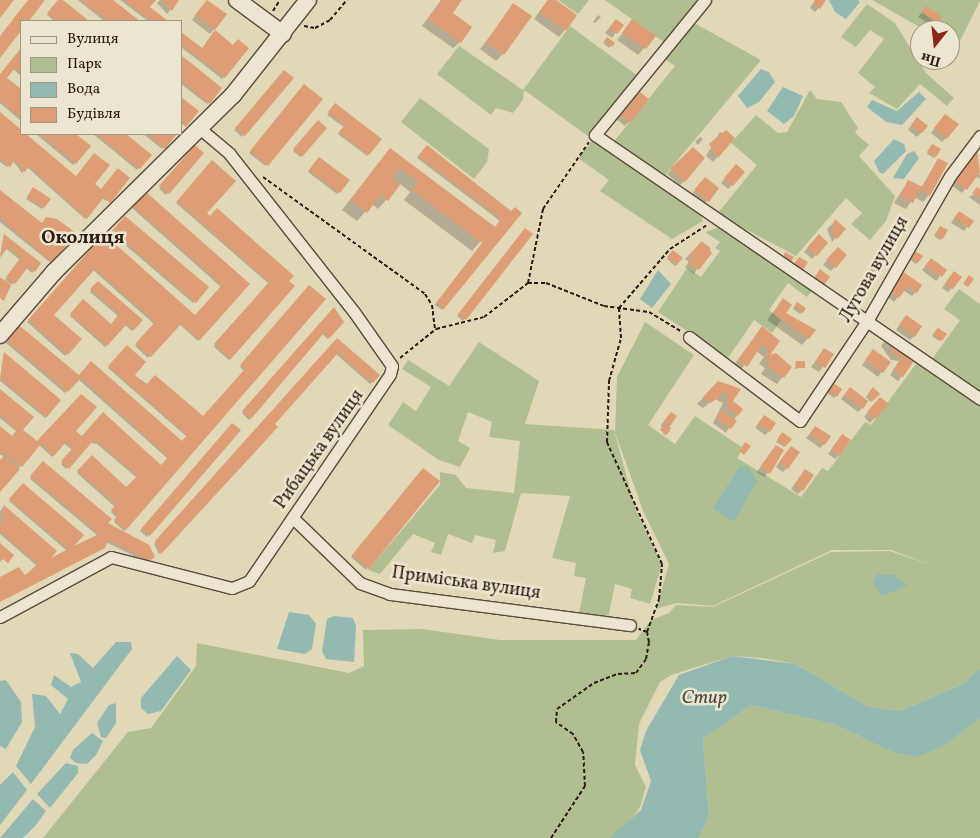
<!DOCTYPE html>
<meta charset="utf-8">
<style>
body{margin:0}
#map{position:relative;width:980px;height:838px;overflow:hidden;background:#e1d8b7;font-family:Vollkorn,serif}
div>[style]{position:absolute}
[style*='--x']{left:calc(var(--x)*1px);top:calc(var(--y)*1px);width:calc(var(--w)*1px);rotate:calc(var(--a)*1deg)}
.green>*{inset:0;background:#b0bf90}
.water>*{inset:0;background:#94b9b2}
.shadow>*{inset:0;background:#0003}
.building>*{inset:0;background:#dd9d75}
.path>*{height:2px;margin-top:-1px;transform-origin:0;background:repeating-linear-gradient(90deg,#2b1b13 0 4px,transparent 0 6.5px)}
.roads{filter:drop-shadow(1px 0 #584a3c) drop-shadow(-1px 0 #584a3c) drop-shadow(0 1px #584a3c) drop-shadow(0 -1px #584a3c)}
.street>*{height:11px;margin:-5.5px;padding:0 5.5px;transform-origin:5.5px;border-radius:5.5px;background:#ece6d0}
.secondary>*{height:16px;margin:-8px;padding:0 8px;transform-origin:8px;border-radius:8px;background:#ece6d0}
span{translate:-50% -50%;white-space:nowrap;text-align:center;line-height:1.15;-webkit-text-stroke:5px #ece6d0;paint-order:stroke}
.street-label{font-size:18px;color:#2b1b13}
.neighbourhood-label{font-size:19px;color:#2b1b13;font-weight:700}
.water-label{font-size:19px;color:#4a4a43;font-style:italic}
.legend{position:absolute;left:20px;top:20px;width:162px;height:115px;box-sizing:border-box;background:#ece6d0;border:1px solid #9f9584;margin:0;padding:6px 9px;list-style:none;font-size:15px;color:#2b1b13}
.legend li{display:flex;align-items:center;gap:10px;height:25px}
.legend b{width:25px;border:1px solid #9f9584}
.north{position:absolute;left:910px;top:20px;width:50px;height:50px;box-sizing:border-box;background:#ece6d0;border:1px solid #9f9584;border-radius:50%;rotate:196deg;font-size:14px;font-weight:700;line-height:20px;text-align:center;color:#2b1b13}
.north::after{content:'';display:block;margin:auto;width:18px;height:22px;background:#8f2418;clip-path:polygon(50% 0,100% 100%,50% 72%,0 100%)}
</style>
<div id="map">
<div class="green">
<i style="clip-path:polygon(558px 0,589px 0,578px 14px)"></i>
<i style="clip-path:polygon(605px 0,699px 0,665px 43px)"></i>
<i style="clip-path:polygon(872px 0,980px 0,980px 1px,955px 51px,950px 48px,950px 30px,925px 30px)"></i>
<i style="clip-path:polygon(867px 4px,895px 23px,926px 73px,954px 98px,947px 106px,920px 84px,897px 109px,869px 93px,875px 87px,858px 73px,884px 39px,870px 30px,856px 47px,841px 37px)"></i>
<i style="clip-path:polygon(694px 23px,761px 60px,662px 179px,612px 144px,675px 66px,663px 58px)"></i>
<i style="clip-path:polygon(570px 26px,638px 76px,588px 136px,524px 90px,523px 100px,513px 113px,496px 108px,491px 115px,437px 74px,459px 46px,523px 90px)"></i>
<i style="clip-path:polygon(810px 90px,817px 99px,841px 102px,858px 128px,855px 133px,869px 145px,859px 156px,895px 196px,886px 221px,870px 240px,851px 224px,862px 213px,846px 198px,796px 256px,717px 214px,757px 165px,731px 143px,756px 115px,778px 133px,787px 132px)"></i>
<i style="clip-path:polygon(420px 98px,489px 149px,487px 162px,474px 179px,401px 122px)"></i>
<i style="clip-path:polygon(592px 141px,701px 216px,703px 221px,672px 239px,600px 191px,609px 180px,578px 158px)"></i>
<i style="clip-path:polygon(723px 226px,815px 287px,807px 297px,788px 283px,769px 310px,781px 320px,772px 333px,754px 320px,728px 358px,658px 312px,687px 268px,701px 277px,720px 251px,715px 248px,720px 242px,705px 232px)"></i>
<i style="clip-path:polygon(959px 289px,980px 304px,980px 668px,963px 684px,900px 711px,867px 706px,796px 664px,762px 658px,732px 656px,671px 675px,660px 682px,639px 724px,635px 765px,646px 787px,640px 807px,618px 838px,43px 838px,128px 732px,151px 728px,196px 666px,197px 643px,349px 673px,364px 666px,363px 630px,422px 629px,500px 640px,636px 640px,651px 620px,669px 613px,676px 605px,713px 607px,831px 552px,890px 551px,934px 566px,891px 550px,832px 550px,713px 606px,676px 603px,656px 609px,669px 564px,644px 513px,615px 433px,617px 377px,645px 322px,694px 355px,648px 425px,675px 444px,695px 416px,743px 448px,737px 458px,801px 497px,822px 468px,828px 471px,865px 422px,871px 425px,921px 357px,930px 362px,960px 320px,944px 309px)"></i>
<i style="clip-path:polygon(479px 342px,539px 381px,525px 424px,614px 430px,636px 511px,662px 564px,650px 604px,630px 598px,632px 589px,615px 584px,608px 618px,579px 613px,586px 578px,574px 576px,576px 563px,552px 558px,570px 496px,521px 493px,505px 551px,493px 553px,496px 540px,475px 535px,472px 543px,448px 534px,441px 555px,431px 552px,435px 543px,413px 534px,380px 574px,368px 570px,440px 485px,440px 472px,456px 475px,466px 488px,514px 493px,520px 441px,489px 437px,492px 422px,468px 412px,458px 441px,470px 448px,460px 467px,439px 460px,388px 425px,403px 402px,416px 411px,431px 387px,402px 369px,408px 360px,449px 386px)"></i>
<i style="clip-path:polygon(751px 705px,836px 725px,861px 737px,947px 744px,980px 718px,980px 838px,699px 838px,709px 817px,703px 739px)"></i>
</div>
<div class="water">
<i style="clip-path:polygon(829px 0,858px 0,860px 2px,846px 19px,835px 12px)"></i>
<i style="clip-path:polygon(761px 69px,769px 72px,775px 82px,759px 102px,747px 108px,738px 96px)"></i>
<i style="clip-path:polygon(783px 87px,803px 96px,794px 116px,784px 124px,767px 111px)"></i>
<i style="clip-path:polygon(919px 92px,926px 99px,902px 125px,886px 122px,867px 107px,872px 100px,897px 111px)"></i>
<i style="clip-path:polygon(894px 139px,904px 144px,906px 151px,883px 174px,879px 172px,874px 161px)"></i>
<i style="clip-path:polygon(914px 151px,919px 158px,904px 179px,893px 178px,907px 154px)"></i>
<i style="clip-path:polygon(658px 270px,671px 284px,652px 308px,640px 299px)"></i>
<i style="clip-path:polygon(739px 467px,748px 467px,757px 482px,734px 522px,713px 508px)"></i>
<i style="clip-path:polygon(877px 574px,894px 575px,907px 586px,882px 596px,873px 582px)"></i>
<i style="clip-path:polygon(289px 612px,309px 615px,316px 624px,312px 649px,305px 654px,277px 649px)"></i>
<i style="clip-path:polygon(334px 616px,353px 618px,356px 626px,354px 662px,326px 659px,322px 651px,327px 619px)"></i>
<i style="clip-path:polygon(116px 642px,131px 642px,132px 649px,31px 784px,16px 766px,35px 727px,32px 694px,46px 696px,60px 714px,68px 699px,51px 685px,54px 675px,71px 687px,81px 682px,70px 653px,78px 654px,93px 668px)"></i>
<i style="clip-path:polygon(177px 656px,191px 670px,161px 711px,148px 714px,141px 708px,141px 698px)"></i>
<i style="clip-path:polygon(732px 656px,796px 664px,867px 706px,900px 711px,963px 684px,980px 668px,980px 718px,947px 744px,917px 757px,893px 752px,836px 725px,751px 705px,703px 739px,709px 817px,699px 838px,609px 838px,641px 810px,651px 781px,640px 750px,646px 731px,679px 675px)"></i>
<i style="clip-path:polygon(6px 680px,21px 702px,22px 722px,6px 749px,0 746px,0 681px)"></i>
<i style="clip-path:polygon(116px 703px,116px 723px,106px 738px,101px 737px,97px 723px,109px 705px)"></i>
<i style="clip-path:polygon(92px 733px,103px 741px,96px 755px,87px 764px,76px 763px,70px 758px,73px 750px)"></i>
<i style="clip-path:polygon(66px 763px,78px 766px,78px 773px,50px 808px,37px 794px)"></i>
<i style="clip-path:polygon(13px 772px,27px 790px,0 825px,0 785px)"></i>
<i style="clip-path:polygon(33px 799px,46px 811px,36px 825px,23px 838px,0 838px)"></i>
</div>
<div class="shadow">
<i style="clip-path:polygon(61px 0,87px 21px,54px 21px,47px 15px)"></i>
<i style="clip-path:polygon(78px 0,111px 0,138px 21px,104px 21px)"></i>
<i style="clip-path:polygon(120px 0,154px 0,148px 8px,166px 21px,148px 21px)"></i>
<i style="clip-path:polygon(160px 0,178px 0,167px 14px,157px 3px)"></i>
<i style="clip-path:polygon(441px 0,460px 0,451px 13px,460px 42px,453px 48px,422px 26px)"></i>
<i style="clip-path:polygon(548px 0,554px 0,565px 30px,559px 37px,534px 19px)"></i>
<i style="clip-path:polygon(815px 0,825px 0,815px 12px,810px 8px)"></i>
<i style="clip-path:polygon(203px 5px,226px 15px,210px 34px,192px 20px)"></i>
<i style="clip-path:polygon(514px 5px,503px 54px,496px 61px,480px 49px)"></i>
<i style="clip-path:polygon(922px 12px,937px 22px,933px 26px,918px 17px)"></i>
<i style="clip-path:polygon(598px 15px,601px 17px,595px 23px,593px 22px)"></i>
<i style="clip-path:polygon(632px 21px,654px 37px,638px 55px,617px 40px)"></i>
<i style="clip-path:polygon(612px 25px,622px 25px,612px 38px,605px 33px)"></i>
<i style="clip-path:polygon(181px 33px,202px 49px,248px 48px,222px 79px,181px 47px)"></i>
<i style="clip-path:polygon(607px 38px,613px 43px,609px 48px,603px 43px)"></i>
<i style="clip-path:polygon(21px 49px,21px 76px,13px 69px,5px 78px,21px 91px,21px 121px,0 103px,0 75px)"></i>
<i style="clip-path:polygon(181px 56px,221px 88px,207px 104px,181px 84px)"></i>
<i style="clip-path:polygon(284px 72px,292px 78px,242px 137px,234px 130px)"></i>
<i style="clip-path:polygon(305px 86px,321px 99px,265px 166px,249px 153px)"></i>
<i style="clip-path:polygon(640px 94px,629px 122px,625px 126px,615px 118px)"></i>
<i style="clip-path:polygon(334px 106px,368px 155px,367px 156px,338px 134px,344px 127px,327px 115px)"></i>
<i style="clip-path:polygon(0 113px,76px 178px,93px 185px,110px 202px,101px 198px,85px 219px,27px 167px,22px 173px,13px 161px,7px 167px,0 162px)"></i>
<i style="clip-path:polygon(941px 120px,946px 138px,942px 142px,931px 133px)"></i>
<i style="clip-path:polygon(318px 122px,325px 128px,300px 157px,293px 151px)"></i>
<i style="clip-path:polygon(913px 123px,927px 126px,917px 137px,908px 130px)"></i>
<i style="clip-path:polygon(720px 132px,733px 138px,713px 162px,706px 156px)"></i>
<i style="clip-path:polygon(36px 134px,74px 134px,89px 146px,73px 165px)"></i>
<i style="clip-path:polygon(93px 134px,124px 134px,150px 155px,137px 170px)"></i>
<i style="clip-path:polygon(143px 134px,173px 134px,174px 135px,162px 149px)"></i>
<i style="clip-path:polygon(700px 137px,703px 139px,698px 145px,695px 142px)"></i>
<i style="clip-path:polygon(195px 147px,202px 153px,166px 195px,159px 189px)"></i>
<i style="clip-path:polygon(427px 147px,508px 210px,520px 214px,442px 310px,435px 305px,500px 221px,417px 158px)"></i>
<i style="clip-path:polygon(930px 147px,935px 157px,934px 158px,927px 154px)"></i>
<i style="clip-path:polygon(390px 149px,493px 226px,472px 251px,404px 200px,410px 192px,400px 184px,378px 209px,372px 204px,357px 221px,342px 210px)"></i>
<i style="clip-path:polygon(693px 149px,684px 181px,680px 185px,667px 174px)"></i>
<i style="clip-path:polygon(977px 151px,980px 179px,975px 176px,962px 193px,951px 185px)"></i>
<i style="clip-path:polygon(938px 159px,929px 195px,923px 202px,914px 197px,906px 209px,894px 203px,908px 181px,921px 188px)"></i>
<i style="clip-path:polygon(317px 160px,348px 180px,337px 194px,308px 172px)"></i>
<i style="clip-path:polygon(212px 162px,205px 214px,293px 286px,229px 360px,214px 347px,269px 284px,176px 203px)"></i>
<i style="clip-path:polygon(732px 170px,732px 185px,728px 189px,721px 183px)"></i>
<i style="clip-path:polygon(701px 183px,718px 189px,703px 205px,691px 195px)"></i>
<i style="clip-path:polygon(32px 190px,43px 207px,42px 209px,26px 199px)"></i>
<i style="clip-path:polygon(0 191px,42px 224px,75px 234px,51px 263px,0 222px)"></i>
<i style="clip-path:polygon(980px 191px,980px 205px,969px 197px)"></i>
<i style="clip-path:polygon(146px 193px,248px 285px,198px 341px,179px 324px,148px 358px,135px 346px,154px 324px,93px 270px,52px 315px,80px 339px,65px 356px,27px 322px,104px 236px,195px 316px,221px 287px,132px 208px)"></i>
<i style="clip-path:polygon(126px 217px,207px 287px,193px 303px,111px 233px)"></i>
<i style="clip-path:polygon(955px 217px,972px 221px,964px 231px,951px 223px)"></i>
<i style="clip-path:polygon(835px 221px,844px 229px,832px 242px,827px 229px)"></i>
<i style="clip-path:polygon(940px 227px,942px 238px,940px 240px,934px 236px)"></i>
<i style="clip-path:polygon(524px 231px,531px 235px,463px 321px,457px 316px)"></i>
<i style="clip-path:polygon(4px 235px,40px 263px,32px 273px,26px 268px,12px 285px,5px 280px,20px 260px,5px 248px,0 256px)"></i>
<i style="clip-path:polygon(815px 240px,827px 243px,812px 259px,804px 252px)"></i>
<i style="clip-path:polygon(702px 242px,711px 248px,694px 274px,685px 267px,689px 262px,685px 259px)"></i>
<i style="clip-path:polygon(881px 246px,878px 273px,873px 277px,869px 273px)"></i>
<i style="clip-path:polygon(673px 252px,681px 258px,675px 266px,667px 259px)"></i>
<i style="clip-path:polygon(834px 253px,845px 255px,831px 271px,823px 265px)"></i>
<i style="clip-path:polygon(912px 253px,917px 263px,916px 264px,908px 259px)"></i>
<i style="clip-path:polygon(927px 264px,945px 270px,936px 281px,922px 270px)"></i>
<i style="clip-path:polygon(898px 277px,916px 292px,912px 296px,903px 290px,894px 302px,885px 295px)"></i>
<i style="clip-path:polygon(950px 277px,952px 288px,948px 292px,942px 288px)"></i>
<i style="clip-path:polygon(98px 282px,141px 320px,132px 331px,125px 325px,105px 347px,70px 316px,83px 301px,111px 325px,118px 316px,90px 292px)"></i>
<i style="clip-path:polygon(861px 285px,867px 289px,854px 307px,847px 303px)"></i>
<i style="clip-path:polygon(310px 286px,324px 299px,124px 531px,114px 522px,117px 518px,111px 512px,115px 507px,77px 473px,92px 457px,126px 489px,137px 478px,97px 444px,89px 443px,66px 469px,61px 464px,72px 450px,63px 443px,52px 457px,39px 445px,0 490px,0 462px,4px 457px,0 454px,0 428px,12px 438px,17px 432px,0 418px,0 390px,21px 430px,37px 443px,74px 431px,82px 437px,103px 414px,161px 467px,168px 459px,78px 379px,65px 393px,6px 343px,20px 327px,79px 376px,182px 443px,187px 437px,108px 368px,125px 349px,133px 375px,203px 418px,244px 371px,240px 367px)"></i>
<i style="clip-path:polygon(783px 300px,784px 314px,808px 338px,802px 345px,767px 320px)"></i>
<i style="clip-path:polygon(796px 305px,805px 309px,800px 314px,793px 309px)"></i>
<i style="clip-path:polygon(334px 309px,343px 322px,328px 339px,322px 334px,249px 420px,242px 413px)"></i>
<i style="clip-path:polygon(902px 321px,914px 336px,910px 340px,896px 330px)"></i>
<i style="clip-path:polygon(762px 328px,778px 341px,767px 357px,790px 367px,777px 384px,761px 374px,765px 368px,759px 364px,764px 357px,756px 351px,739px 372px,732px 367px)"></i>
<i style="clip-path:polygon(936px 331px,941px 340px,939px 341px,932px 336px)"></i>
<i style="clip-path:polygon(887px 339px,915px 359px,898px 381px,890px 375px,899px 361px,891px 360px,881px 346px)"></i>
<i style="clip-path:polygon(337px 340px,378px 375px,370px 384px,336px 354px,273px 424px,276px 427px,159px 554px,154px 544px)"></i>
<i style="clip-path:polygon(824px 350px,832px 355px,819px 372px,811px 367px)"></i>
<i style="clip-path:polygon(873px 351px,889px 362px,878px 377px,862px 365px)"></i>
<i style="clip-path:polygon(4px 354px,60px 401px,45px 418px,0 381px)"></i>
<i style="clip-path:polygon(796px 362px,804px 367px,795px 369px)"></i>
<i style="clip-path:polygon(718px 383px,739px 389px,731px 402px,737px 415px,726px 433px,713px 423px,723px 403px,715px 399px,703px 408px,697px 404px)"></i>
<i style="clip-path:polygon(831px 386px,840px 390px,834px 398px,827px 393px)"></i>
<i style="clip-path:polygon(873px 389px,878px 394px,871px 402px,866px 397px)"></i>
<i style="clip-path:polygon(846px 393px,862px 408px,858px 412px,841px 399px)"></i>
<i style="clip-path:polygon(876px 403px,887px 404px,870px 423px,864px 417px)"></i>
<i style="clip-path:polygon(671px 413px,675px 417px,664px 436px,661px 425px)"></i>
<i style="clip-path:polygon(760px 421px,769px 431px,765px 435px,755px 428px)"></i>
<i style="clip-path:polygon(232px 424px,240px 431px,147px 537px,140px 531px)"></i>
<i style="clip-path:polygon(815px 427px,824px 444px,820px 448px,806px 438px)"></i>
<i style="clip-path:polygon(781px 435px,786px 446px,784px 447px,776px 442px)"></i>
<i style="clip-path:polygon(838px 440px,839px 455px,835px 459px,828px 454px)"></i>
<i style="clip-path:polygon(772px 451px,782px 451px,765px 477px,757px 472px)"></i>
<i style="clip-path:polygon(787px 452px,787px 468px,783px 472px,776px 467px)"></i>
<i style="clip-path:polygon(43px 463px,106px 524px,152px 558px,146px 562px,106px 542px,0 601px,0 578px,24px 577px,37px 566px,0 534px,0 511px,4px 506px,46px 561px,67px 551px,9px 501px,23px 485px,69px 550px,98px 536px,30px 479px)"></i>
<i style="clip-path:polygon(423px 469px,438px 482px,366px 570px,351px 557px)"></i>
<i style="clip-path:polygon(802px 475px,802px 490px,798px 494px,791px 489px)"></i>
</div>
<div class="building">
<i style="clip-path:polygon(0 0,14px 0,0 18px)"></i>
<i style="clip-path:polygon(28px 0,45px 0,29px 21px,21px 21px,21px 31px,0 58px,0 36px)"></i>
<i style="clip-path:polygon(58px 0,63px 0,89px 21px,57px 21px,47px 13px)"></i>
<i style="clip-path:polygon(81px 0,113px 0,140px 21px,108px 21px)"></i>
<i style="clip-path:polygon(124px 0,156px 0,150px 7px,168px 21px,151px 21px)"></i>
<i style="clip-path:polygon(162px 0,179px 0,172px 11px)"></i>
<i style="clip-path:polygon(207px 0,227px 14px,215px 30px,195px 15px)"></i>
<i style="clip-path:polygon(441px 0,462px 0,453px 13px,472px 27px,461px 43px,428px 19px)"></i>
<i style="clip-path:polygon(548px 0,556px 0,577px 15px,566px 31px,539px 12px)"></i>
<i style="clip-path:polygon(815px 0,826px 0,820px 9px,813px 4px)"></i>
<i style="clip-path:polygon(513px 3px,532px 16px,504px 55px,486px 42px)"></i>
<i style="clip-path:polygon(926px 6px,942px 17px,938px 23px,921px 12px)"></i>
<i style="clip-path:polygon(616px 19px,624px 25px,617px 34px,609px 28px)"></i>
<i style="clip-path:polygon(632px 19px,656px 36px,646px 49px,622px 33px)"></i>
<i style="clip-path:polygon(215px 30px,233px 45px,238px 39px,249px 48px,225px 78px,181px 44px,181px 32px,202px 48px)"></i>
<i style="clip-path:polygon(607px 37px,615px 43px,612px 47px,604px 41px)"></i>
<i style="clip-path:polygon(21px 48px,21px 73px,15px 68px,7px 78px,21px 89px,21px 118px,0 100px,0 74px)"></i>
<i style="clip-path:polygon(181px 55px,222px 88px,210px 104px,181px 81px)"></i>
<i style="clip-path:polygon(284px 70px,294px 78px,245px 136px,235px 128px)"></i>
<i style="clip-path:polygon(304px 84px,323px 99px,268px 166px,250px 151px)"></i>
<i style="clip-path:polygon(640px 92px,649px 99px,630px 123px,618px 113px)"></i>
<i style="clip-path:polygon(181px 97px,199px 111px,186px 127px,181px 123px)"></i>
<i style="clip-path:polygon(335px 103px,382px 139px,369px 155px,339px 132px,345px 125px,328px 112px)"></i>
<i style="clip-path:polygon(0 112px,76px 176px,94px 153px,110px 165px,95px 184px,101px 189px,118px 168px,130px 178px,110px 203px,104px 197px,87px 219px,29px 166px,25px 172px,15px 160px,10px 167px,0 159px)"></i>
<i style="clip-path:polygon(945px 114px,959px 124px,947px 139px,934px 128px)"></i>
<i style="clip-path:polygon(917px 117px,928px 126px,922px 133px,911px 125px)"></i>
<i style="clip-path:polygon(318px 120px,327px 128px,302px 157px,293px 149px)"></i>
<i style="clip-path:polygon(726px 130px,735px 138px,718px 158px,709px 144px)"></i>
<i style="clip-path:polygon(40px 134px,76px 134px,91px 146px,76px 164px)"></i>
<i style="clip-path:polygon(96px 134px,126px 134px,152px 155px,140px 169px)"></i>
<i style="clip-path:polygon(147px 134px,175px 134px,176px 135px,165px 149px)"></i>
<i style="clip-path:polygon(932px 144px,941px 149px,936px 157px,927px 152px)"></i>
<i style="clip-path:polygon(195px 145px,204px 153px,169px 194px,159px 186px)"></i>
<i style="clip-path:polygon(427px 145px,511px 211px,515px 207px,522px 213px,444px 309px,436px 303px,482px 243px,412px 190px,418px 182px,400px 168px,392px 179px,400px 185px,388px 201px,381px 195px,367px 213px,350px 200px,390px 148px,495px 227px,501px 219px,418px 156px)"></i>
<i style="clip-path:polygon(693px 147px,705px 158px,685px 182px,670px 169px)"></i>
<i style="clip-path:polygon(977px 150px,980px 172px,967px 190px,954px 181px)"></i>
<i style="clip-path:polygon(319px 157px,350px 180px,340px 193px,309px 170px)"></i>
<i style="clip-path:polygon(938px 158px,948px 163px,930px 196px,920px 190px,913px 203px,900px 196px,908px 180px,923px 187px)"></i>
<i style="clip-path:polygon(212px 160px,236px 181px,207px 213px,210px 216px,217px 208px,294px 276px,289px 281px,295px 286px,231px 359px,214px 344px,269px 282px,177px 201px)"></i>
<i style="clip-path:polygon(736px 164px,745px 172px,733px 186px,724px 178px)"></i>
<i style="clip-path:polygon(705px 177px,719px 188px,709px 202px,694px 190px)"></i>
<i style="clip-path:polygon(33px 187px,51px 199px,44px 208px,27px 197px)"></i>
<i style="clip-path:polygon(977px 187px,980px 189px,980px 198px,972px 193px)"></i>
<i style="clip-path:polygon(0 190px,42px 223px,46px 217px,57px 219px,76px 233px,53px 263px,0 218px)"></i>
<i style="clip-path:polygon(146px 192px,250px 284px,200px 340px,181px 324px,151px 357px,135px 344px,155px 322px,95px 269px,54px 315px,82px 339px,68px 355px,28px 320px,104px 234px,195px 315px,222px 285px,133px 206px)"></i>
<i style="clip-path:polygon(959px 211px,974px 221px,969px 228px,954px 218px)"></i>
<i style="clip-path:polygon(125px 216px,209px 287px,196px 303px,112px 231px)"></i>
<i style="clip-path:polygon(835px 219px,846px 229px,837px 239px,831px 233px)"></i>
<i style="clip-path:polygon(940px 226px,948px 230px,943px 239px,935px 234px)"></i>
<i style="clip-path:polygon(525px 228px,533px 234px,466px 320px,458px 314px)"></i>
<i style="clip-path:polygon(4px 234px,41px 263px,35px 272px,28px 267px,15px 284px,6px 277px,21px 257px,8px 247px,0 258px)"></i>
<i style="clip-path:polygon(819px 234px,828px 243px,817px 256px,807px 248px)"></i>
<i style="clip-path:polygon(702px 241px,712px 253px,699px 270px,688px 262px,692px 257px,689px 255px)"></i>
<i style="clip-path:polygon(881px 244px,893px 252px,879px 274px,872px 269px)"></i>
<i style="clip-path:polygon(838px 247px,847px 255px,836px 268px,826px 260px)"></i>
<i style="clip-path:polygon(673px 250px,683px 258px,677px 265px,667px 257px)"></i>
<i style="clip-path:polygon(913px 250px,923px 256px,918px 263px,909px 257px)"></i>
<i style="clip-path:polygon(785px 252px,794px 257px,791px 262px,783px 258px)"></i>
<i style="clip-path:polygon(799px 257px,808px 262px,803px 270px,794px 264px)"></i>
<i style="clip-path:polygon(931px 258px,947px 270px,942px 277px,925px 266px)"></i>
<i style="clip-path:polygon(820px 269px,830px 277px,824px 285px,814px 278px)"></i>
<i style="clip-path:polygon(902px 271px,922px 285px,917px 293px,908px 286px,899px 298px,888px 291px)"></i>
<i style="clip-path:polygon(954px 271px,962px 277px,953px 289px,945px 283px)"></i>
<i style="clip-path:polygon(969px 275px,974px 279px,968px 287px,963px 284px)"></i>
<i style="clip-path:polygon(0 277px,11px 285px,4px 301px,0 298px)"></i>
<i style="clip-path:polygon(98px 281px,143px 320px,134px 330px,127px 324px,107px 346px,70px 314px,83px 299px,111px 324px,119px 314px,90px 289px)"></i>
<i style="clip-path:polygon(861px 283px,869px 289px,859px 304px,851px 299px)"></i>
<i style="clip-path:polygon(309px 285px,326px 299px,126px 530px,114px 520px,118px 516px,111px 510px,116px 504px,77px 471px,92px 455px,126px 487px,137px 476px,99px 443px,92px 442px,69px 469px,61px 461px,73px 448px,66px 442px,54px 456px,41px 444px,22px 467px,3px 452px,0 455px,0 426px,12px 436px,17px 430px,0 415px,0 389px,34px 417px,23px 430px,37px 441px,81px 394px,97px 407px,76px 431px,82px 436px,103px 412px,161px 465px,168px 457px,81px 378px,68px 392px,7px 341px,20px 326px,79px 375px,91px 361px,182px 441px,187px 435px,108px 366px,127px 345px,146px 362px,135px 375px,146px 385px,155px 375px,203px 416px,245px 369px,240px 365px)"></i>
<i style="clip-path:polygon(783px 298px,792px 305px,786px 313px,816px 330px,809px 339px,773px 313px)"></i>
<i style="clip-path:polygon(797px 302px,806px 308px,803px 313px,794px 307px)"></i>
<i style="clip-path:polygon(334px 307px,344px 322px,330px 338px,324px 333px,251px 419px,242px 411px)"></i>
<i style="clip-path:polygon(906px 315px,922px 326px,915px 337px,899px 325px)"></i>
<i style="clip-path:polygon(762px 326px,780px 341px,770px 355px,776px 353px,792px 367px,784px 378px,767px 366px,771px 361px,765px 357px,769px 350px,762px 345px,747px 367px,738px 360px)"></i>
<i style="clip-path:polygon(938px 328px,947px 334px,942px 341px,933px 334px)"></i>
<i style="clip-path:polygon(337px 338px,380px 375px,373px 383px,338px 353px,275px 424px,278px 427px,161px 554px,155px 541px)"></i>
<i style="clip-path:polygon(887px 338px,916px 358px,903px 377px,893px 370px,902px 357px,890px 352px,893px 348px,884px 341px)"></i>
<i style="clip-path:polygon(824px 348px,834px 354px,825px 368px,815px 362px)"></i>
<i style="clip-path:polygon(873px 349px,891px 362px,883px 373px,865px 360px)"></i>
<i style="clip-path:polygon(4px 352px,61px 400px,47px 417px,0 378px)"></i>
<i style="clip-path:polygon(796px 361px,805px 361px,805px 368px,796px 368px)"></i>
<i style="clip-path:polygon(718px 381px,741px 389px,733px 401px,743px 409px,738px 416px,727px 408px,728px 396px,723px 393px,711px 403px,703px 397px)"></i>
<i style="clip-path:polygon(833px 383px,842px 389px,837px 397px,827px 391px)"></i>
<i style="clip-path:polygon(850px 387px,868px 401px,863px 409px,844px 395px)"></i>
<i style="clip-path:polygon(873px 387px,880px 394px,873px 401px,867px 395px)"></i>
<i style="clip-path:polygon(880px 397px,889px 404px,875px 419px,867px 412px)"></i>
<i style="clip-path:polygon(722px 410px,737px 421px,731px 429px,716px 418px)"></i>
<i style="clip-path:polygon(671px 412px,677px 416px,671px 425px,664px 421px)"></i>
<i style="clip-path:polygon(764px 415px,776px 423px,770px 432px,758px 424px)"></i>
<i style="clip-path:polygon(232px 423px,241px 430px,150px 536px,141px 529px)"></i>
<i style="clip-path:polygon(665px 424px,671px 428px,667px 435px,660px 430px)"></i>
<i style="clip-path:polygon(815px 426px,831px 436px,825px 445px,810px 434px)"></i>
<i style="clip-path:polygon(782px 432px,792px 439px,786px 446px,777px 440px)"></i>
<i style="clip-path:polygon(842px 434px,851px 440px,840px 456px,831px 450px)"></i>
<i style="clip-path:polygon(745px 442px,751px 446px,744px 455px,739px 451px)"></i>
<i style="clip-path:polygon(776px 445px,784px 450px,770px 474px,760px 467px)"></i>
<i style="clip-path:polygon(791px 446px,800px 452px,788px 469px,779px 462px)"></i>
<i style="clip-path:polygon(4px 456px,20px 469px,0 492px,0 460px)"></i>
<i style="clip-path:polygon(43px 461px,112px 519px,108px 523px,149px 545px,155px 557px,149px 561px,108px 540px,105px 548px,0 602px,0 577px,19px 567px,25px 575px,38px 564px,0 531px,4px 505px,57px 551px,51px 558px,68px 549px,9px 499px,23px 483px,84px 535px,74px 546px,99px 534px,30px 476px)"></i>
<i style="clip-path:polygon(423px 468px,440px 481px,369px 569px,352px 555px)"></i>
<i style="clip-path:polygon(805px 469px,814px 475px,803px 491px,794px 485px)"></i>
<i style="clip-path:polygon(0 543px,14px 555px,8px 563px,3px 559px,0 562px)"></i>
</div>
<div class="path">
<i style="--x:273;--y:11;--w:13;--a:-58"></i>
<i style="--x:304;--y:26;--w:11;--a:10"></i>
<i style="--x:315;--y:28;--w:17;--a:-28"></i>
<i style="--x:330;--y:20;--w:26;--a:-50"></i>
<i style="--x:263;--y:177;--w:200;--a:35.8"></i>
<i style="--x:425;--y:294;--w:13;--a:58"></i>
<i style="--x:432;--y:305;--w:24;--a:83"></i>
<i style="--x:528;--y:283;--w:76;--a:-78.5"></i>
<i style="--x:543;--y:209;--w:81;--a:-55.5"></i>
<i style="--x:400;--y:358;--w:46;--a:-38.9"></i>
<i style="--x:436;--y:329;--w:49;--a:-14"></i>
<i style="--x:484;--y:317;--w:56;--a:-37.7"></i>
<i style="--x:528;--y:283;--w:18;--a:0"></i>
<i style="--x:546;--y:283;--w:62;--a:21.6"></i>
<i style="--x:604;--y:306;--w:45;--a:7.6"></i>
<i style="--x:649;--y:312;--w:37;--a:31"></i>
<i style="--x:647;--y:632;--w:35;--a:-70"></i>
<i style="--x:659;--y:599;--w:35;--a:-85"></i>
<i style="--x:662;--y:564;--w:134;--a:-114.3"></i>
<i style="--x:607;--y:442;--w:61;--a:-88.1"></i>
<i style="--x:609;--y:381;--w:45;--a:-74.4"></i>
<i style="--x:621;--y:338;--w:30;--a:-94"></i>
<i style="--x:619;--y:308;--w:78;--a:-49.2"></i>
<i style="--x:670;--y:249;--w:44;--a:-33"></i>
<i style="--x:551;--y:838;--w:62;--a:-56.8"></i>
<i style="--x:585;--y:786;--w:34;--a:-93"></i>
<i style="--x:583;--y:752;--w:21;--a:-119"></i>
<i style="--x:573;--y:734;--w:21;--a:-145"></i>
<i style="--x:556;--y:722;--w:13;--a:-86"></i>
<i style="--x:557;--y:709;--w:45;--a:-35.1"></i>
<i style="--x:594;--y:683;--w:26;--a:-21"></i>
<i style="--x:618;--y:674;--w:18;--a:-3"></i>
<i style="--x:636;--y:673;--w:17;--a:-54"></i>
<i style="--x:646;--y:659;--w:17;--a:-80"></i>
<i style="--x:649;--y:642;--w:10;--a:-101"></i>
<i style="--x:647;--y:632;--w:9;--a:-159"></i>
</div>
<div class="roads">
<div class="street">
<i style="--x:705;--y:0;--w:174;--a:129.2"></i>
<i style="--x:595;--y:135;--w:467;--a:34.4"></i>
<i style="--x:689;--y:337;--w:139;--a:37.1"></i>
<i style="--x:800;--y:421;--w:120;--a:-56.2"></i>
<i style="--x:867;--y:321;--w:167;--a:-60.2"></i>
<i style="--x:950;--y:176;--w:50;--a:-53.1"></i>
<i style="--x:294;--y:519;--w:92;--a:44.1"></i>
<i style="--x:360;--y:583;--w:32;--a:20"></i>
<i style="--x:390;--y:594;--w:242;--a:7.4"></i>
<i style="--x:0;--y:617;--w:126;--a:-28.4"></i>
<i style="--x:111;--y:557;--w:125;--a:14.4"></i>
<i style="--x:232;--y:588;--w:18;--a:-22"></i>
<i style="--x:249;--y:581;--w:250;--a:-55.7"></i>
<i style="--x:390;--y:374;--w:8;--a:-76"></i>
<i style="--x:392;--y:366;--w:66;--a:-125.1"></i>
<i style="--x:354;--y:312;--w:202;--a:-128.2"></i>
<i style="--x:229;--y:153;--w:39;--a:-140"></i>
</div>
<div class="secondary">
<i style="--x:237;--y:0;--w:57;--a:36.5"></i>
<i style="--x:0;--y:335;--w:83;--a:-49.4"></i>
<i style="--x:54;--y:272;--w:252;--a:-44.7"></i>
<i style="--x:233;--y:95;--w:121;--a:-51.7"></i>
</div>
</div>
<div class="street-label">
<span style="left:875px;top:270px;rotate:-60deg">Лугова вулиця</span>
<span style="left:320px;top:450px;rotate:-55deg">Рибацька вулиця</span>
<span style="left:466px;top:584px;rotate:8deg">Приміська вулиця</span>
</div>
<div class="neighbourhood-label">
<span style="left:83px;top:239px">Околиця</span>
</div>
<div class="water-label">
<span style="left:704px;top:699px">Стир</span>
</div>
<ul class="legend">
<li><b style="height:6px;background:#ece6d0"></b>Вулиця</li>
<li><b style="height:14px;background:#b0bf90"></b>Парк</li>
<li><b style="height:14px;background:#94b9b2"></b>Вода</li>
<li><b style="height:14px;background:#dd9d75"></b>Будівля</li>
</ul>
<div class="north">Пн</div>
</div>
